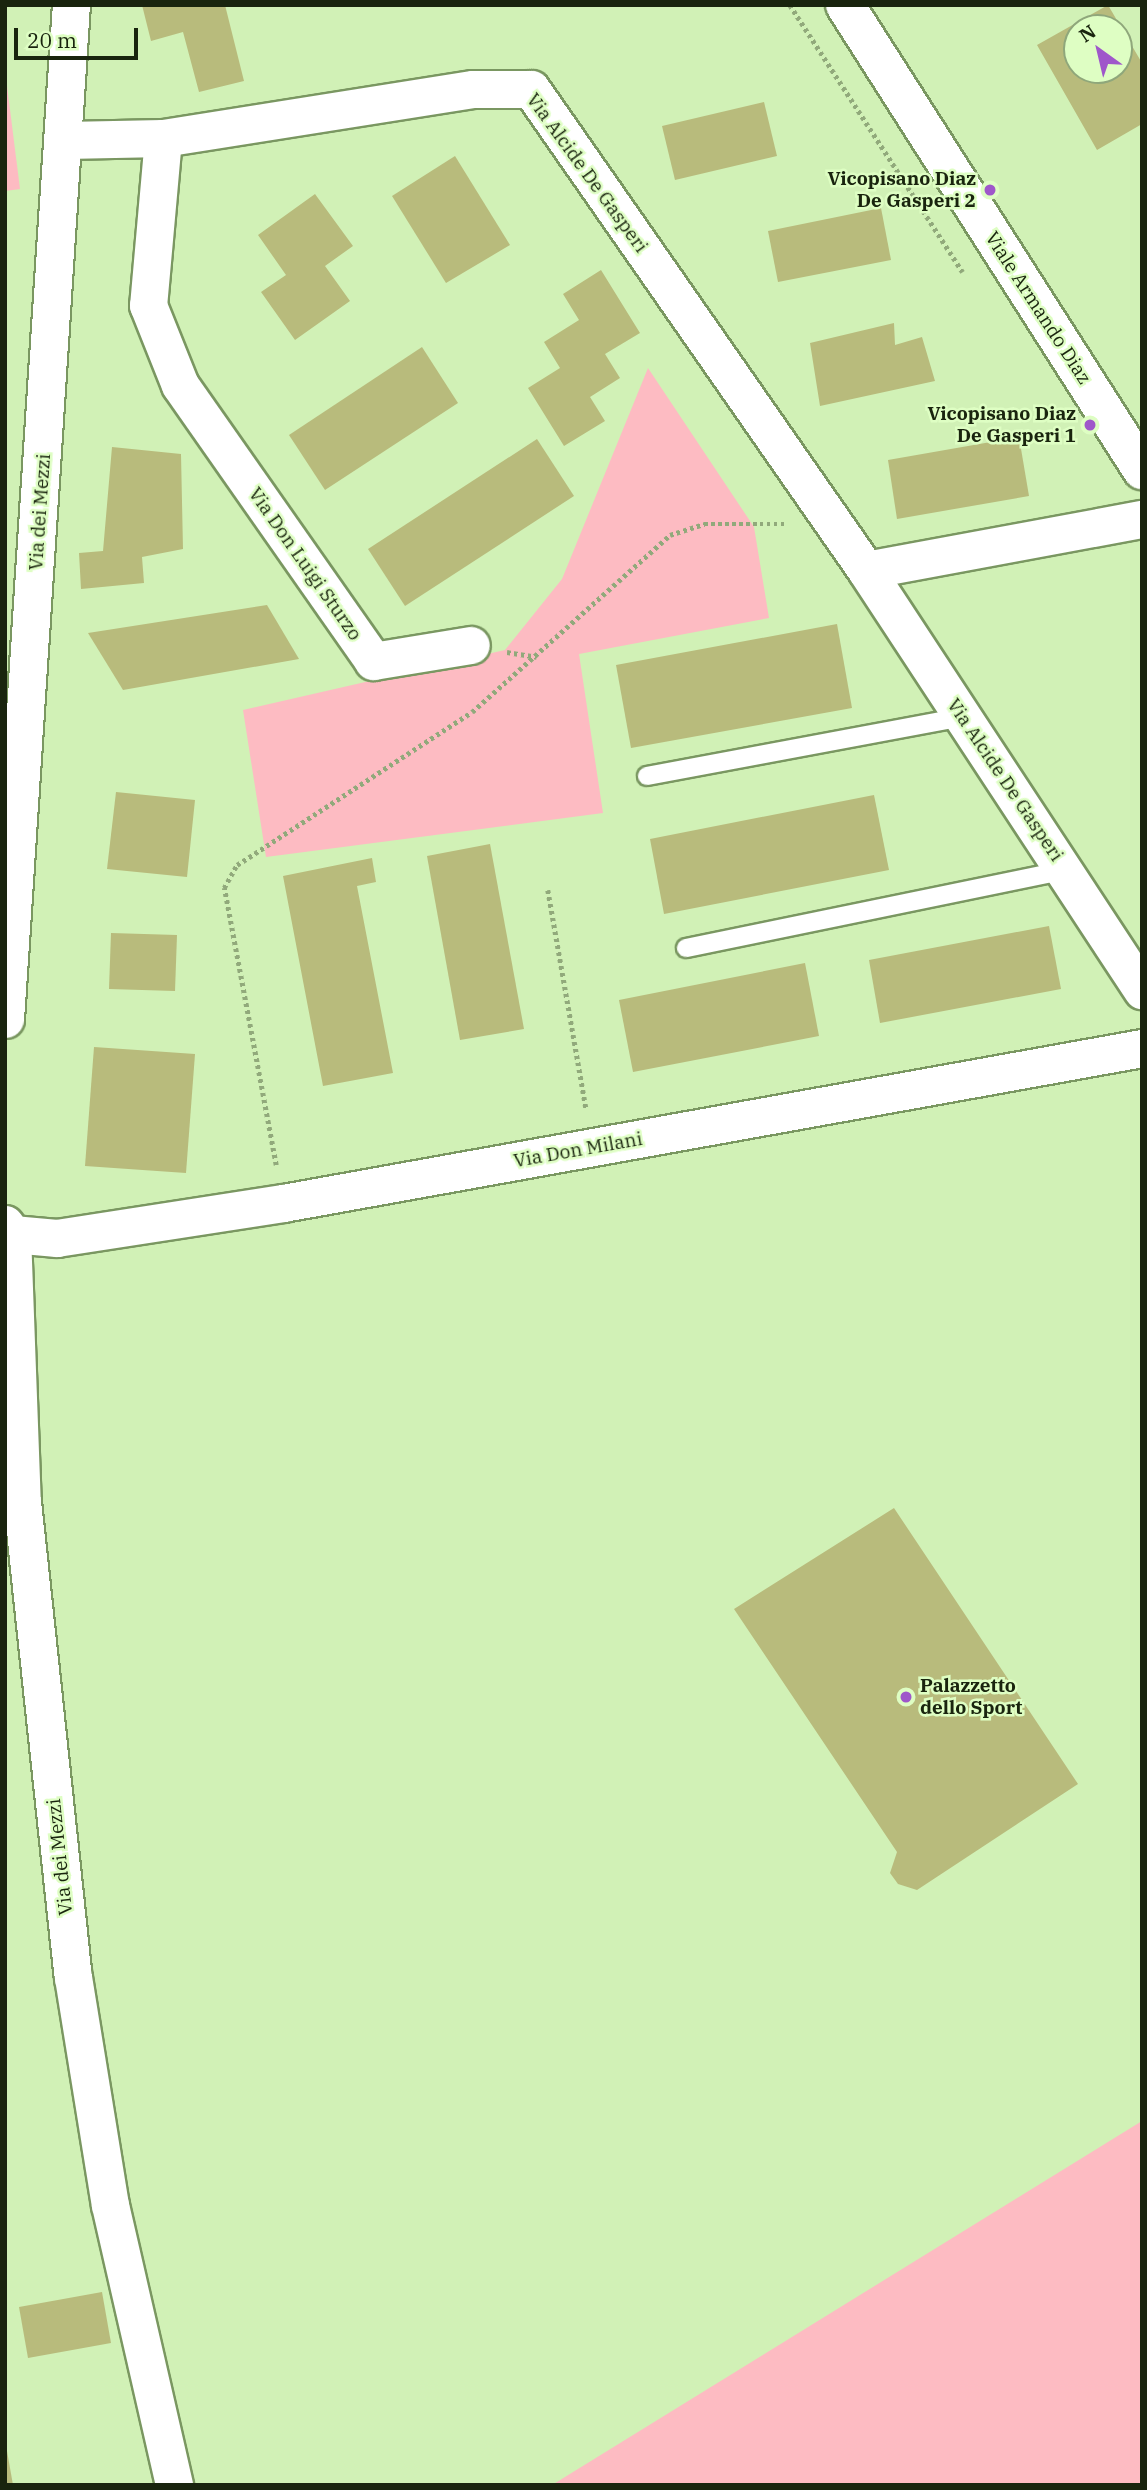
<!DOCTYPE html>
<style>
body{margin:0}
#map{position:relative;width:1147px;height:2490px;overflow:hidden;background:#d1f1b6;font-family:"IBM Plex Serif",serif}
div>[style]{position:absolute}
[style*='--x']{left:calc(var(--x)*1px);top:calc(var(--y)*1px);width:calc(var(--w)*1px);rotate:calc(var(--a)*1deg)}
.green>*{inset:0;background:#fdbbc2}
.building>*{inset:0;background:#b8bb7c}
.path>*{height:4.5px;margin-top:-2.25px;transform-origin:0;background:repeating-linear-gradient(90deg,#91a97b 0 3.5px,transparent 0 7px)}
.roads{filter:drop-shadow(2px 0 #7a9761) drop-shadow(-2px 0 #7a9761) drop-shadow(0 2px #7a9761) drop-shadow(0 -2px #7a9761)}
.lane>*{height:18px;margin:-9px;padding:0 9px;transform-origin:9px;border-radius:9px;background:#fff}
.street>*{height:37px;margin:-18.5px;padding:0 18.5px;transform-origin:18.5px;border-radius:18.5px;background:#fff}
.secondary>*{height:38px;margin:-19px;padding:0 19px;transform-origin:19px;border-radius:19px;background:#fff}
.dots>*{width:19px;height:19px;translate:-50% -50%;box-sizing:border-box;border:4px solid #defec3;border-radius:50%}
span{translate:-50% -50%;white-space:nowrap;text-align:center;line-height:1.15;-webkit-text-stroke:5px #defec3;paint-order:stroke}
.street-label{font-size:19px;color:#19240e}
.poi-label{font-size:19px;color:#19240e;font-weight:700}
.right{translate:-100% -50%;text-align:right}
.left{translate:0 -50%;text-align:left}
.frame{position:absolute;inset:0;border:7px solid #19240e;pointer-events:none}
.north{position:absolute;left:1063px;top:14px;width:70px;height:70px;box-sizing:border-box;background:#defec3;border:2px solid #8fa77b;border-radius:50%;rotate:326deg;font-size:19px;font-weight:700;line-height:28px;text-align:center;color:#19240e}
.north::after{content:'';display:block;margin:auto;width:24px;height:32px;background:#9f57ca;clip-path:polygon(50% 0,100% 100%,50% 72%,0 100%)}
.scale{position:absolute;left:14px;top:28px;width:124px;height:32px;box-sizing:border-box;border:4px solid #19240e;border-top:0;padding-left:9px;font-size:21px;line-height:24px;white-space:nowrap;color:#19240e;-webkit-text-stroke:5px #defec3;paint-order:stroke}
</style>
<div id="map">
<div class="green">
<i style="clip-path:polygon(5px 70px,20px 189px,5px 191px)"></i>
<i style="clip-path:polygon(648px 368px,754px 527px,769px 618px,579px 654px,603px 813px,266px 857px,243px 710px,505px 650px,562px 579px)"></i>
<i style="clip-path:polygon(1142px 2121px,1142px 2485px,552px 2485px)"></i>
</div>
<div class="building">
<i style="clip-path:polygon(142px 5px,225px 5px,244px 81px,199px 92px,183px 32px,151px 41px)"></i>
<i style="clip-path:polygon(evenodd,1108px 5px,1142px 63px,1142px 124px,1097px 150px,1037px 45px,1108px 5px,1077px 28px,1119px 28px,1119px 70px,1077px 70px,1077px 28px)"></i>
<i style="clip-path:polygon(764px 102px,777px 156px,675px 180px,662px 126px)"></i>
<i style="clip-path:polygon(455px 156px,510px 245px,446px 283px,392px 196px)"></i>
<i style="clip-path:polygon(315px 194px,353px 246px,325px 266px,350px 301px,295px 340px,261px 292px,286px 275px,258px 235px)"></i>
<i style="clip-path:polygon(881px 208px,891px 260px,778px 282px,768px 231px)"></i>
<i style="clip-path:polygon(601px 270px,640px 333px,605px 354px,620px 378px,590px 397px,605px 421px,564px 446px,528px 388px,560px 368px,544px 342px,579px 320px,563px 294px)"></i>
<i style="clip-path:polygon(894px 323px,895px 345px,922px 337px,935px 381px,820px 406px,810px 343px)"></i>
<i style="clip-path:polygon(422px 347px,458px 403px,325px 490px,289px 435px)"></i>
<i style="clip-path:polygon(1019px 437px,1029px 496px,897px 519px,888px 460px)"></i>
<i style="clip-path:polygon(537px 439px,574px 496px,405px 606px,368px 549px)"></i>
<i style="clip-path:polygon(112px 447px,181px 454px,183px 549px,142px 557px,144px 583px,81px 589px,79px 553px,103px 551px)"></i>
<i style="clip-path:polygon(267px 605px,299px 659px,123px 690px,88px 633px)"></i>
<i style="clip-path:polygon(837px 624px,852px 708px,631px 748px,616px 665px)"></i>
<i style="clip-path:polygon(116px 792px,195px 800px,187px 877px,107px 869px)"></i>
<i style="clip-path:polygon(874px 795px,889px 870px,664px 914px,650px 839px)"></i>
<i style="clip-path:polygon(490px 844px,524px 1029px,460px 1040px,427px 856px)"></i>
<i style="clip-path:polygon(372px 858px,376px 882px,357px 886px,393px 1073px,323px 1086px,283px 876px)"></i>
<i style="clip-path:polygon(1049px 926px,1061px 989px,880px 1023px,869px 960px)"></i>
<i style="clip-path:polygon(111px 933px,177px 935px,175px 991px,109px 989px)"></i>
<i style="clip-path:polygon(805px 963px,819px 1036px,633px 1072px,619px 1000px)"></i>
<i style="clip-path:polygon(94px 1047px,195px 1054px,186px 1173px,85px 1166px)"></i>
<i style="clip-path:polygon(894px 1508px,1078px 1784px,917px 1890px,898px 1884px,890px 1873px,897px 1852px,734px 1609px)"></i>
<i style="clip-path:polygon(102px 2292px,111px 2343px,28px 2358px,19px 2307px)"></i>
<i style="clip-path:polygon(5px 2451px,7px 2451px,13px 2485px,5px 2485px)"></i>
</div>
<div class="path">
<i style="--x:790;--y:5;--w:318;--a:57.1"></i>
<i style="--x:507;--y:652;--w:30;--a:9"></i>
<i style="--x:548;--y:890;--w:221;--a:80.1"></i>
<i style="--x:276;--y:1165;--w:282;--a:-100.6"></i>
<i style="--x:224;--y:888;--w:26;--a:-61"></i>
<i style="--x:237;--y:865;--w:280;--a:-33.1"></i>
<i style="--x:472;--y:712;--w:266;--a:-41.8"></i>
<i style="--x:670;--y:535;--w:36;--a:-18"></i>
<i style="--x:704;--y:524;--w:82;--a:0"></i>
</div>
<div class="roads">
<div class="lane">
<i style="--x:647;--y:776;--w:321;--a:-10.6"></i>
<i style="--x:686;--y:948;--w:387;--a:-11.6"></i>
</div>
<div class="street">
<i style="--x:163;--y:138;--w:168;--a:95.1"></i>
<i style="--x:148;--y:305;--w:86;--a:68.2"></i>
<i style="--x:180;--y:385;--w:337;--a:55"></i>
<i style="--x:373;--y:661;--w:99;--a:-9.3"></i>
<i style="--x:65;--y:140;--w:98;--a:-1.2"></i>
<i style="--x:163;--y:138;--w:314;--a:-9"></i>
<i style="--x:473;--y:89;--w:58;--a:0"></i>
<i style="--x:531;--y:89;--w:586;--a:55.14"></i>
<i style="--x:866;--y:570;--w:503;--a:56.69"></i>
<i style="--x:866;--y:570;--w:281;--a:-10.5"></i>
<i style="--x:5;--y:1019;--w:1016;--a:-86.28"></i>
<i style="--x:5;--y:1224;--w:12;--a:55"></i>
<i style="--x:12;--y:1234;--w:268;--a:87.9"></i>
<i style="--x:22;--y:1502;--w:478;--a:83.9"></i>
<i style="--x:73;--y:1977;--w:231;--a:80.8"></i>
<i style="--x:110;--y:2205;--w:287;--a:77.1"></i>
<i style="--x:12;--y:1234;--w:45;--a:5.1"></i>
<i style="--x:57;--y:1238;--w:229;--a:-8.8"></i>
<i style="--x:283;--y:1203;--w:873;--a:-10.23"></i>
</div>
<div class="secondary">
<i style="--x:845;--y:5;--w:552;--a:57.43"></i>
</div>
</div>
<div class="dots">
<i style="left:990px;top:190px;background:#9f57ca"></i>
<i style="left:1090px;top:425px;background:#9f57ca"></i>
<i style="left:906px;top:1697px;background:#9f57ca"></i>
</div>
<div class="street-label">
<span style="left:587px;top:173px;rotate:54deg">Via Alcide De Gasperi</span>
<span style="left:1038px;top:308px;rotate:57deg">Viale Armando Diaz</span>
<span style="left:40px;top:512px;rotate:-86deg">Via dei Mezzi</span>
<span style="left:305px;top:564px;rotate:55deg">Via Don Luigi Sturzo</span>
<span style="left:1005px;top:780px;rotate:56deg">Via Alcide De Gasperi</span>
<span style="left:578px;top:1150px;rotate:-10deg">Via Don Milani</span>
<span style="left:60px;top:1857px;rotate:-96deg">Via dei Mezzi</span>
</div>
<div class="poi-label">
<span class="right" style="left:976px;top:190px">Vicopisano Diaz<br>De Gasperi 2</span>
<span class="right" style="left:1076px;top:425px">Vicopisano Diaz<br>De Gasperi 1</span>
<span class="left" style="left:920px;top:1697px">Palazzetto<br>dello Sport</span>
</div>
<div class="frame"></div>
<div class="north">N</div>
<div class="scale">20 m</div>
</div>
